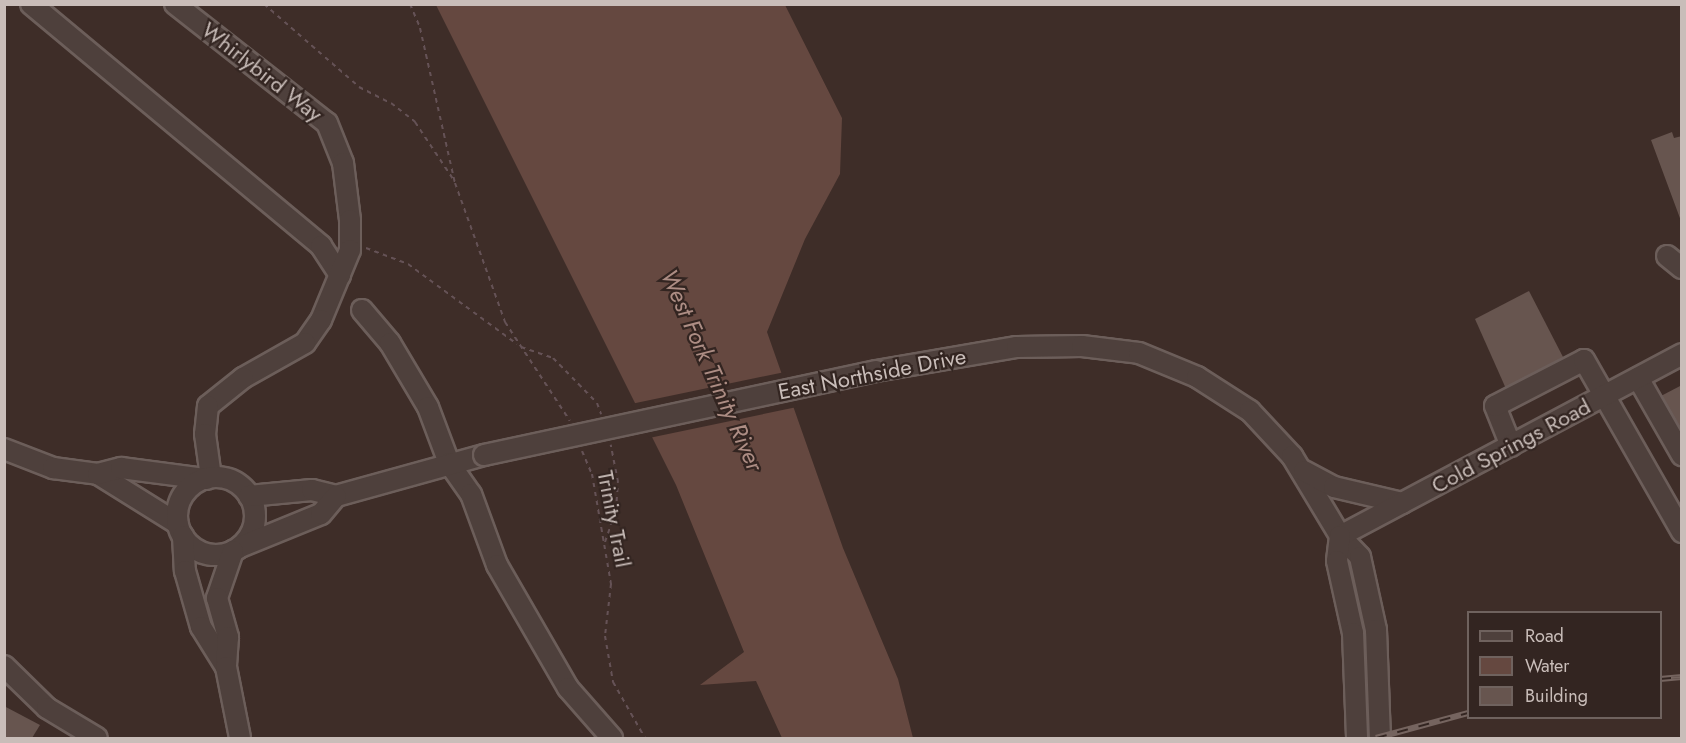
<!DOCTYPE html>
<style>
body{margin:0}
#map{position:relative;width:1686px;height:743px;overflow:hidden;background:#3e2d28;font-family:Jost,sans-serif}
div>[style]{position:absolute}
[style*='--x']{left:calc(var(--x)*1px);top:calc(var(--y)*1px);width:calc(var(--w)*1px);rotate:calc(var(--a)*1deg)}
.water>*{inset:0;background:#654840}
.pier>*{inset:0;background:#3e2d28}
.building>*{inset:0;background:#67554f}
.path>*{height:2px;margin-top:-1px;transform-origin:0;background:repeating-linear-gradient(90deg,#655256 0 4.5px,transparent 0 9px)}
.roads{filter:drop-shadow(2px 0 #6c5e5a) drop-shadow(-2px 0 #6c5e5a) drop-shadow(0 2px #6c5e5a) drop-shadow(0 -2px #6c5e5a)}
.minor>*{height:20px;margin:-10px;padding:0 10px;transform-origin:10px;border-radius:10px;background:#4e403c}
.minor>.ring{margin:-10px;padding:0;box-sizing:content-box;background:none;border:20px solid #4e403c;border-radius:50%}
.rail>*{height:6px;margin-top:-3px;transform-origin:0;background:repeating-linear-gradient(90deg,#332521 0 11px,#75645f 0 22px);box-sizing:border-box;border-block:2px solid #75645f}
.bridges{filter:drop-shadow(2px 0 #6c5e5a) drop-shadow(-2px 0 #6c5e5a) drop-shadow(0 2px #6c5e5a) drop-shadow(0 -2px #6c5e5a)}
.minor-bridge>*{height:20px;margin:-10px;padding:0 10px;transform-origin:10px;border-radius:10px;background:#4e403c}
span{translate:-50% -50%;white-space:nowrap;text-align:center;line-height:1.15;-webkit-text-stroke:4.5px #332521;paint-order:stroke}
.street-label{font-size:22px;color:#c9bdb9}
.water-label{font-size:24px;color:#ad8d84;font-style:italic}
.frame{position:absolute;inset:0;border:6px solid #c9bdb9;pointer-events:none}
.legend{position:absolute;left:1467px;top:611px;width:195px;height:108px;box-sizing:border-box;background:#332521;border:2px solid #6f625e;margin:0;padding:8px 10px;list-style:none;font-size:18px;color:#c9bdb9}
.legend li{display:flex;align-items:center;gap:12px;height:30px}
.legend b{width:30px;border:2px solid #6f625e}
</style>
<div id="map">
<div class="water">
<i style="clip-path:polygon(436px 5px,785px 5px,842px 118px,840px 174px,805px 239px,767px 332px,843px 548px,898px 679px,913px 738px,782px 738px,756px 681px,700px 685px,744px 652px,676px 485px)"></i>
</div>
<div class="pier">
<i style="clip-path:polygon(785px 372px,797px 407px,649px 438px,631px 404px)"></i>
</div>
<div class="building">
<i style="clip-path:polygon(1672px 132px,1674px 138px,1682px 136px,1681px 221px,1651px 140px)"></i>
<i style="clip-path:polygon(1529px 291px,1563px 357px,1507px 391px,1475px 319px)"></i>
<i style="clip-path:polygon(1682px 385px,1682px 431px,1678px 433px,1659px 397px)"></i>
<i style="clip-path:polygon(4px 706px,40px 725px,32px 738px,4px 738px)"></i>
</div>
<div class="path">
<i style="--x:264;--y:4;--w:126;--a:41.1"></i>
<i style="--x:359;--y:87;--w:36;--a:27"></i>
<i style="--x:391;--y:103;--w:31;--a:38"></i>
<i style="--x:415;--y:122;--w:69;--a:56.3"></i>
<i style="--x:410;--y:4;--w:26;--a:67"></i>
<i style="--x:420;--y:28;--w:159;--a:77.3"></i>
<i style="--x:455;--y:183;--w:148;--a:70.2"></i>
<i style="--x:505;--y:322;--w:118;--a:56.7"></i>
<i style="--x:366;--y:248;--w:45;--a:20.9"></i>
<i style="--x:408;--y:264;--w:135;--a:36.3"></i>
<i style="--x:521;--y:347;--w:34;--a:19"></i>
<i style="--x:553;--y:358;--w:63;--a:45.6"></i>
<i style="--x:597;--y:403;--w:12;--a:70"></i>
<i style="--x:582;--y:451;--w:25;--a:67"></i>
<i style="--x:592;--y:474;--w:112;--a:80.2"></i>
<i style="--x:611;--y:584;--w:52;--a:96.6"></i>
<i style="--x:605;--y:636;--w:47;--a:80.1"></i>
<i style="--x:613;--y:682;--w:64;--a:60.3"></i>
<i style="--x:605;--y:542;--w:34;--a:-71"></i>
<i style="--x:616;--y:510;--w:28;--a:-86"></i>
<i style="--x:618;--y:482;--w:38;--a:-101"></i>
</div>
<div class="roads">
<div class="minor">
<i style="--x:31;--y:4;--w:378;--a:39.8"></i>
<i style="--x:321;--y:246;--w:35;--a:57"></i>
<i style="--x:175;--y:4;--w:193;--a:38.1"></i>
<i style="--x:327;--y:123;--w:43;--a:68.2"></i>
<i style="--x:343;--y:163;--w:57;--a:83"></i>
<i style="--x:350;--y:220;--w:30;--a:90"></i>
<i style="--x:350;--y:250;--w:76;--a:112.5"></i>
<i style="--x:321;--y:320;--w:28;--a:125"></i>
<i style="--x:305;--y:343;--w:71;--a:150.6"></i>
<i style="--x:243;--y:378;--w:45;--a:141.3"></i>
<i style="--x:208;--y:406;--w:28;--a:96"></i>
<i style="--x:205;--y:434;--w:43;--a:82.1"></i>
<i style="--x:1667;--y:256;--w:19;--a:39"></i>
<i style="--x:362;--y:310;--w:43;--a:49.7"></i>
<i style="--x:390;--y:343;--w:74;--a:59.3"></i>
<i style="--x:428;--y:407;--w:60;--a:69.4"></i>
<i style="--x:449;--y:463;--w:38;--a:55"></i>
<i style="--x:471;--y:494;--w:76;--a:69.9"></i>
<i style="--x:497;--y:565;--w:142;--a:60"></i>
<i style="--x:568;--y:688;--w:67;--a:48.7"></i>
<i style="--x:876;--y:371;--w:143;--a:-9.7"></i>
<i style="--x:1017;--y:347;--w:65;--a:-0.9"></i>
<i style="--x:1082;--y:346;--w:57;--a:7"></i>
<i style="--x:1139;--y:353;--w:63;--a:22.5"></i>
<i style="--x:1197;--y:377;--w:63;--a:32.7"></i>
<i style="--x:1250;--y:411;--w:62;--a:47"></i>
<i style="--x:1292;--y:456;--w:93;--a:59"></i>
<i style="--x:1340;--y:536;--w:29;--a:46"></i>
<i style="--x:1360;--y:557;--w:75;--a:77.6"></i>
<i style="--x:1376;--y:630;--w:108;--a:87.9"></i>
<i style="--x:1638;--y:378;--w:89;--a:60.3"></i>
<i style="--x:1511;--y:446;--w:43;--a:-111.8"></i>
<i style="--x:1495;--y:406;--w:100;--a:-27.3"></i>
<i style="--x:1584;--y:360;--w:198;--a:60.3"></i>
<i style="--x:4;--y:449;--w:53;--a:21.2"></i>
<i style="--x:53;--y:468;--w:45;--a:7.6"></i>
<i style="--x:98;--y:474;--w:94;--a:32"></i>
<i style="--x:1304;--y:471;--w:34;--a:28"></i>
<i style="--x:1334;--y:487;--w:70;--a:13.2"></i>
<i style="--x:98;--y:474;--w:24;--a:-15"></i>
<i style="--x:121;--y:468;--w:86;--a:7.4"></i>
<i class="ring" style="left:177px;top:477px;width:58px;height:58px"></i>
<i style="--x:249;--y:496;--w:63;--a:-5.4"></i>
<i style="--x:312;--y:490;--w:25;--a:14"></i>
<i style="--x:336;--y:496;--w:154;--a:-15.5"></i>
<i style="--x:183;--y:536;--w:35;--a:87"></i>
<i style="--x:185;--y:571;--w:58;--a:74.1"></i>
<i style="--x:201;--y:627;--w:47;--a:58"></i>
<i style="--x:1340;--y:536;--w:387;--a:-28"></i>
<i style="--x:1340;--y:536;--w:25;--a:97"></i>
<i style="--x:1337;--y:561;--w:74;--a:77.5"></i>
<i style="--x:1353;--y:633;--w:105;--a:87.8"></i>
<i style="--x:240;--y:547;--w:87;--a:-22.2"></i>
<i style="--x:321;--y:514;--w:23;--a:-50"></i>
<i style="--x:233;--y:551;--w:50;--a:108.8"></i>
<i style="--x:217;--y:598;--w:41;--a:74.2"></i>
<i style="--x:228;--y:637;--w:30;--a:94"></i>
<i style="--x:226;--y:667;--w:72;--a:78.8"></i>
<i style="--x:4;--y:666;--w:60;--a:44.3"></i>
<i style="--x:47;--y:708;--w:58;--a:31"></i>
</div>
</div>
<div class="rail">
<i style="--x:1660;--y:679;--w:22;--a:-5"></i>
<i style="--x:1376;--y:738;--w:95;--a:-15.2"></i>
</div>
<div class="bridges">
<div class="minor-bridge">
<i style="--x:484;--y:455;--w:401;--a:-12.1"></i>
</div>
</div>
<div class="street-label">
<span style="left:262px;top:72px;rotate:38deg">Whirlybird Way</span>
<span style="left:872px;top:374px;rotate:-11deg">East Northside Drive</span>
<span style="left:1511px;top:446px;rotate:-28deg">Cold Springs Road</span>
<span style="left:614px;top:519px;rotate:79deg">Trinity Trail</span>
</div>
<div class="water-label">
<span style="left:712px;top:370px;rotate:66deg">West Fork Trinity River</span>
</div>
<div class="frame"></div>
<ul class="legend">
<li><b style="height:8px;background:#4e403c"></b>Road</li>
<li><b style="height:16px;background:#654840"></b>Water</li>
<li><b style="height:16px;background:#67554f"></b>Building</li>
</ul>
</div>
